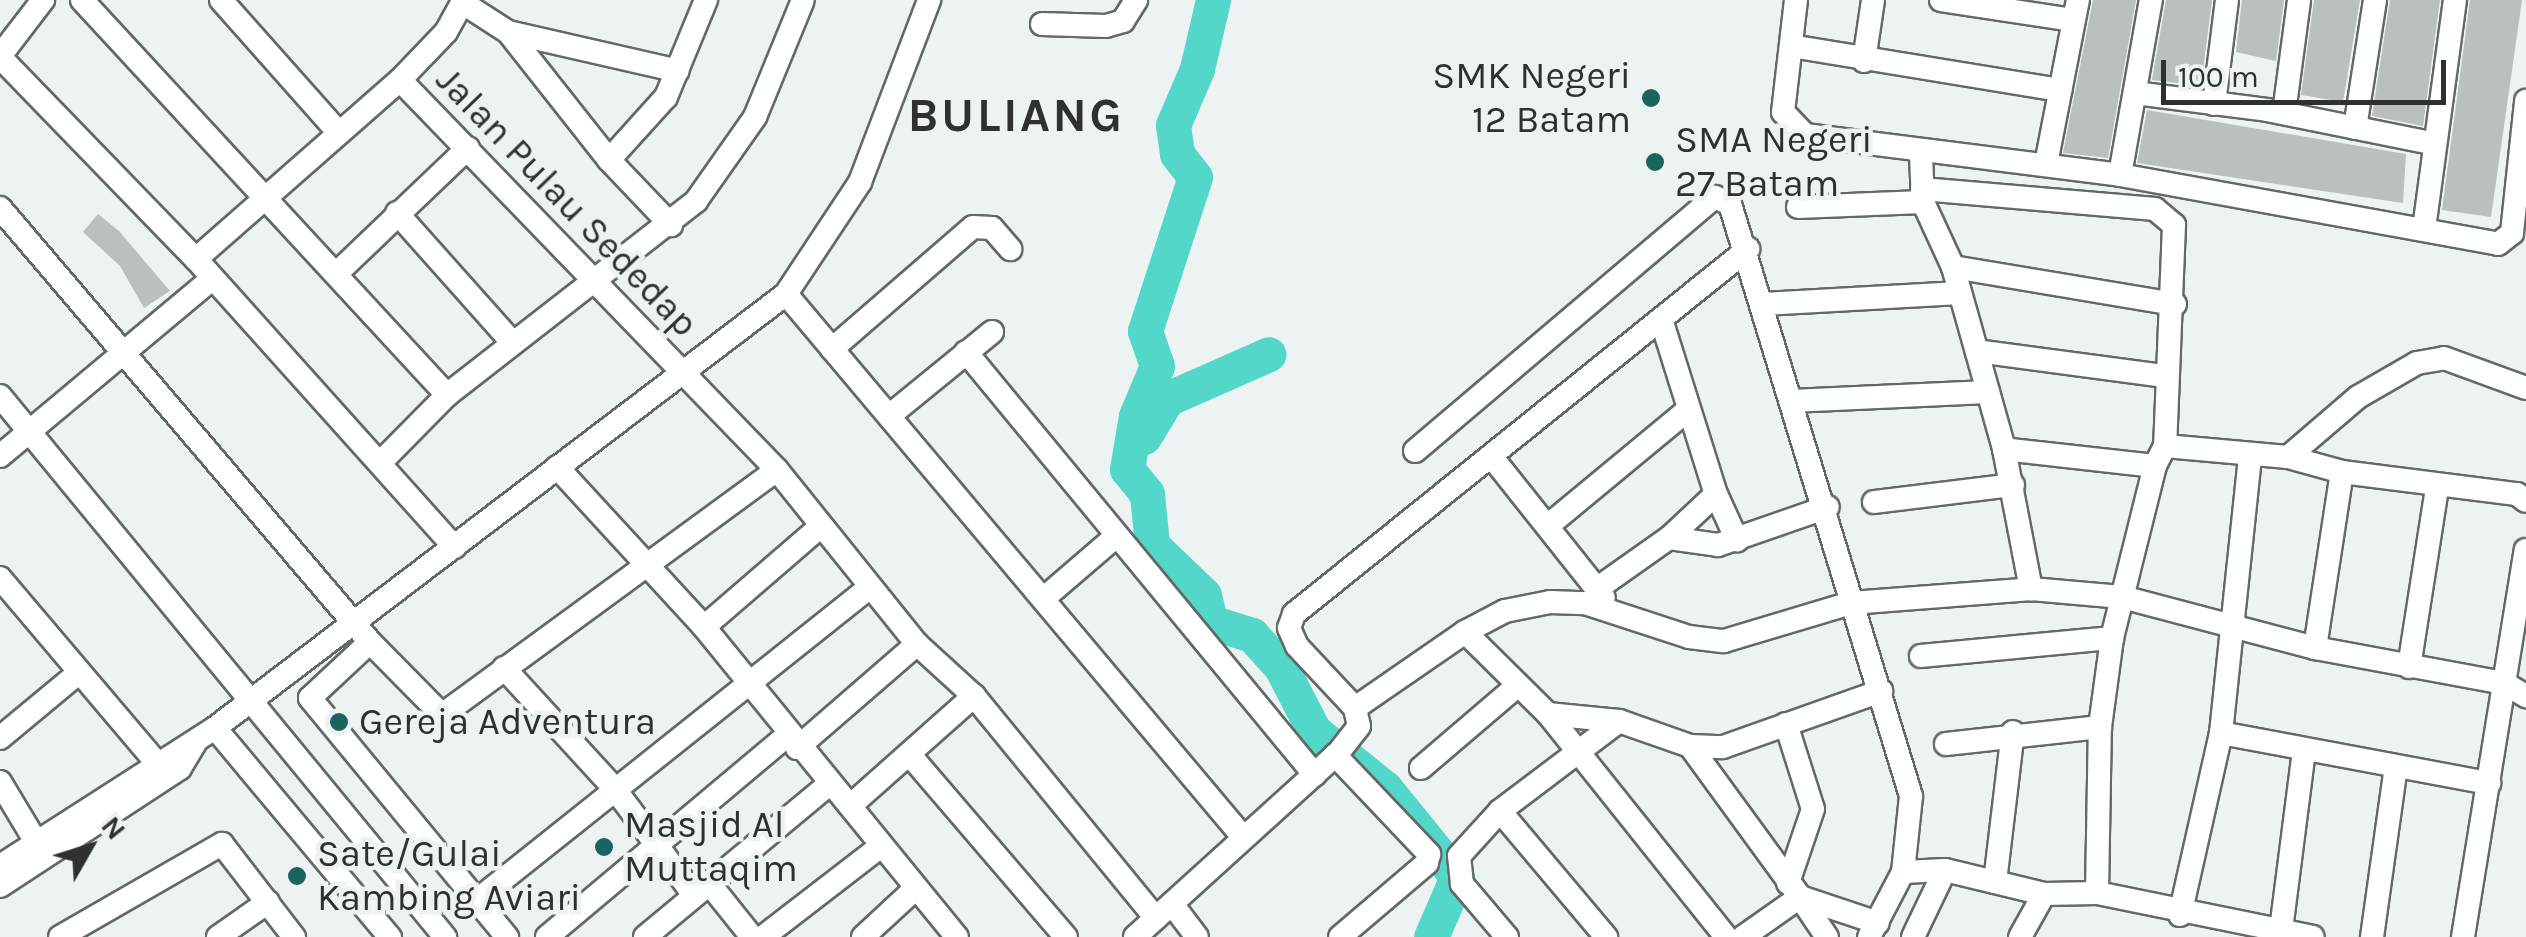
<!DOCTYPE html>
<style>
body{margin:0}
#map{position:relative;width:2526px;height:937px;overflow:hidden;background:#ecf3f2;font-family:Karla,sans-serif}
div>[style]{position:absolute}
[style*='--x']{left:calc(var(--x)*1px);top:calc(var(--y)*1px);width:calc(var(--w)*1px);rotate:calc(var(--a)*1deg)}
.river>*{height:35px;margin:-17.5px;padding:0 17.5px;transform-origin:17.5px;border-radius:17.5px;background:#52d7c8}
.building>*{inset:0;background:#b9c0bf}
.roads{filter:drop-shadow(2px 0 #626968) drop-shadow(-2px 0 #626968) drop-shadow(0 2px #626968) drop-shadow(0 -2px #626968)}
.minor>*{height:22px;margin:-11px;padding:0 11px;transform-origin:11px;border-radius:11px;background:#fff}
.dots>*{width:28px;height:28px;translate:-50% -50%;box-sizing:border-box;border:5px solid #ecf3f2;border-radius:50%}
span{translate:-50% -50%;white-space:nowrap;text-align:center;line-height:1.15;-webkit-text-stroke:9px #ecf3f2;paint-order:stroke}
.poi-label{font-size:38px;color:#2e3130}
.right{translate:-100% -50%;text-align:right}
.left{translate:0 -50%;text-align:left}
.street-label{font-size:38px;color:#2e3130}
.district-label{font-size:48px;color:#2e3130;font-weight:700;letter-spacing:2.5px}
.north{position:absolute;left:40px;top:797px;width:100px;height:100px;-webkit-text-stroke:8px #ecf3f2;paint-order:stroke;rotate:51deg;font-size:28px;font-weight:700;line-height:40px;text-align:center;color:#2e3130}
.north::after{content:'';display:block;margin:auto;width:35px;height:45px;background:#2e3130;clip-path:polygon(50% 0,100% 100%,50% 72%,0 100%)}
.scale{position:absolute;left:2161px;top:60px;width:285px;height:45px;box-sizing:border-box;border:5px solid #2e3130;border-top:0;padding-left:12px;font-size:30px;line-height:35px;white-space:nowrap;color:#2e3130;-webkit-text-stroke:8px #ecf3f2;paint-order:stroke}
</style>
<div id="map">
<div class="river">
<i style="--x:1213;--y:0;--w:71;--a:103.1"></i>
<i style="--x:1197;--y:69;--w:61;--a:113.2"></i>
<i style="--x:1173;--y:125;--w:29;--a:82"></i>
<i style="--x:1177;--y:154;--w:29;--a:52"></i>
<i style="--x:1195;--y:177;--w:162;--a:108"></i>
<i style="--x:1145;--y:331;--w:37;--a:71"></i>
<i style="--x:1157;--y:366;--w:54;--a:112.8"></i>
<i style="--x:1136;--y:416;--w:54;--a:99.6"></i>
<i style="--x:1127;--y:469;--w:32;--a:51"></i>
<i style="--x:1147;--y:494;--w:51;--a:84.4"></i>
<i style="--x:1152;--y:545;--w:72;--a:43.9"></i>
<i style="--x:1204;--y:595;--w:28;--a:77"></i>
<i style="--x:1210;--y:622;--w:44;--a:17.2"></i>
<i style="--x:1252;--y:635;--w:43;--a:47.8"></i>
<i style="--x:1281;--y:667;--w:72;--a:62.7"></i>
<i style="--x:1314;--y:731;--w:91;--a:38.8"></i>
<i style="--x:1385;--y:788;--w:114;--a:51"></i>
<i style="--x:1457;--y:877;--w:65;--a:113.4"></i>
<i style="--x:1144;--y:437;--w:44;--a:-58.8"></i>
<i style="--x:1167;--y:399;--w:111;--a:-23.8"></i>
</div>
<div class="building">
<i style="clip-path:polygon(2093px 0,2136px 0,2108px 158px,2063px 153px)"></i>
<i style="clip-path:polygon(2166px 0,2212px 0,2201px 86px,2152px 80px)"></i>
<i style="clip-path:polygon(2242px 0,2284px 0,2276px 61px,2236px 52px)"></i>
<i style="clip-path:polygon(2314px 0,2360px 0,2343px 102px,2301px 95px)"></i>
<i style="clip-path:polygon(2390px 0,2440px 0,2423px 126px,2372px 116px)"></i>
<i style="clip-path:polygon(2470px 0,2522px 0,2491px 217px,2442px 210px)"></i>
<i style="clip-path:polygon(2147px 110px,2406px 154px,2403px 203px,2137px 163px)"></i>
<i style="clip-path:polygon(98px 214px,119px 231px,170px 291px,144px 308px,120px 266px,83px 232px)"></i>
</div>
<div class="roads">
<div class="minor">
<i style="--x:82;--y:0;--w:538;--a:47.26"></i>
<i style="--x:221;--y:0;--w:178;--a:48.4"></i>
<i style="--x:1796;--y:0;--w:113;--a:96.6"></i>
<i style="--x:1783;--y:112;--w:32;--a:46"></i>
<i style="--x:1805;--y:135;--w:318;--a:7.2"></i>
<i style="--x:2120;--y:175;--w:384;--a:10.3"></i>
<i style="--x:2498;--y:244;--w:18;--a:-38"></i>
<i style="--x:2512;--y:233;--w:133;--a:-83.9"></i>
<i style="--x:1941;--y:0;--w:134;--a:8.6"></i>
<i style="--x:463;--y:3;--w:54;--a:32.8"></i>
<i style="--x:508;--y:32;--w:174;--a:12.9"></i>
<i style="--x:1042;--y:24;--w:64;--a:1.8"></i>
<i style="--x:1106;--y:26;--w:18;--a:-16"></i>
<i style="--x:1123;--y:21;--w:25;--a:-58"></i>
<i style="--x:508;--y:32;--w:163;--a:51.7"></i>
<i style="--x:609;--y:160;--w:90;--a:46.4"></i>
<i style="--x:1791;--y:46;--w:273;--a:9.3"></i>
<i style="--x:0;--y:56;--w:71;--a:-52.5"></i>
<i style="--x:0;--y:57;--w:281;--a:45.9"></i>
<i style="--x:196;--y:259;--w:387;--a:48.1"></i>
<i style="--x:1864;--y:61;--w:62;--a:-81.6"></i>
<i style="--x:400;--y:80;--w:542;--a:45.97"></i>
<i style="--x:777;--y:470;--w:223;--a:51.2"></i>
<i style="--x:917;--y:644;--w:77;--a:42.4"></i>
<i style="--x:974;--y:696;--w:287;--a:50.7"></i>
<i style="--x:2135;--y:93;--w:133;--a:7.3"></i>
<i style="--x:2267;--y:110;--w:171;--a:11.4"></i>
<i style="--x:2214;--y:104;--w:105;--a:-82.9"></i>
<i style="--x:2284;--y:113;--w:114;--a:-82.4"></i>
<i style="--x:2355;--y:128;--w:130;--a:-81.1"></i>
<i style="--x:1921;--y:155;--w:47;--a:87.6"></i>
<i style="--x:1923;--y:202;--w:72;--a:65.2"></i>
<i style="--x:1953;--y:267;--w:189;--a:74.3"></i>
<i style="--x:2004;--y:449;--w:143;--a:79.1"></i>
<i style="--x:609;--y:160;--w:85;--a:-47.9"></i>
<i style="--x:666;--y:97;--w:105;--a:-67.6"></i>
<i style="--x:2046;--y:164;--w:167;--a:-79"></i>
<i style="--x:2120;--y:175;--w:178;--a:-80"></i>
<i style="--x:1922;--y:189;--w:234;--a:4.9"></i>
<i style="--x:2155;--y:209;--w:25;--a:40"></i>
<i style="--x:2174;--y:225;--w:221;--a:92.3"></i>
<i style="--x:2165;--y:446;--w:22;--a:117"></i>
<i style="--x:2155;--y:466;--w:152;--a:-173.6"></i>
<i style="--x:1798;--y:207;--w:125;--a:-2.3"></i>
<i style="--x:0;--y:208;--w:570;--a:49.55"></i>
<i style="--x:370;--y:642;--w:103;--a:45.4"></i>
<i style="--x:442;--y:715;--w:415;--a:-36.2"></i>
<i style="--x:397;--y:213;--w:174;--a:48.3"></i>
<i style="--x:2424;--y:229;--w:231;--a:-82.3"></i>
<i style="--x:196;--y:259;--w:271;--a:-41.3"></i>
<i style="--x:400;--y:80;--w:66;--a:-46.2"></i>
<i style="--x:446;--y:32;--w:37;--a:-61"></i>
<i style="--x:1953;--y:267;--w:225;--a:9.5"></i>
<i style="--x:337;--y:273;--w:181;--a:-43.7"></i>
<i style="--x:786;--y:294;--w:710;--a:49.92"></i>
<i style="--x:1763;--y:304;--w:197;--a:-3.2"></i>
<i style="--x:1661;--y:319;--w:183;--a:72.6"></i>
<i style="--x:1716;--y:494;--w:51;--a:65.5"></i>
<i style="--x:832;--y:349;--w:186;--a:-40.9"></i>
<i style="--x:973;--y:227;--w:19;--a:3"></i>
<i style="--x:992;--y:228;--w:28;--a:49"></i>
<i style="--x:1977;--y:351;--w:190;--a:7.6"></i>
<i style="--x:966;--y:352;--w:548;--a:50.48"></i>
<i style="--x:0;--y:396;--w:701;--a:50.56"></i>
<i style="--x:1791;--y:401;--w:197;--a:-2.6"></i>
<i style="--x:889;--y:416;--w:133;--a:-39.2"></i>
<i style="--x:2165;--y:446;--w:123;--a:5.1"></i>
<i style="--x:2288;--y:457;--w:56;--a:15.5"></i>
<i style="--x:2342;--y:472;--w:176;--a:7.2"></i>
<i style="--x:2517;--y:494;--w:11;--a:38"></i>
<i style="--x:1415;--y:451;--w:393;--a:-40.3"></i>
<i style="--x:1715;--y:197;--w:17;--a:25"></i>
<i style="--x:1730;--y:204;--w:619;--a:73"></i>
<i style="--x:1911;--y:796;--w:76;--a:96"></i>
<i style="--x:1903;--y:872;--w:73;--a:117.6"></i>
<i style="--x:0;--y:456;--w:276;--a:-39.9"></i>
<i style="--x:1491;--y:456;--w:181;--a:51.5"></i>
<i style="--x:2288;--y:457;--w:92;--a:-40.6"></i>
<i style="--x:2358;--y:397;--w:68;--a:-30"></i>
<i style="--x:2417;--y:363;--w:27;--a:-10"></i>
<i style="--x:2444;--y:358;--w:87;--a:20.1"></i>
<i style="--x:380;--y:463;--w:95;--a:-45.4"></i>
<i style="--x:447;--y:395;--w:316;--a:-37.9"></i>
<i style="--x:696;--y:201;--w:103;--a:-54.9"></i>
<i style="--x:755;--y:117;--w:126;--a:-67.7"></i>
<i style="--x:557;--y:467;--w:217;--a:47.4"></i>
<i style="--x:704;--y:627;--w:400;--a:50.8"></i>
<i style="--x:1874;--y:502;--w:140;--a:-7"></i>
<i style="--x:1550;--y:524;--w:180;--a:-39.6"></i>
<i style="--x:1669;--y:538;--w:64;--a:-43.1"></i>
<i style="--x:0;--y:578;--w:243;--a:49.7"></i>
<i style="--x:1598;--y:588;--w:87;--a:-35.2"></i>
<i style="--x:1669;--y:538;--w:49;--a:8.1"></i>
<i style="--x:1718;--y:545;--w:116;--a:-19.1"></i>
<i style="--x:1043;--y:599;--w:95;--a:-40.7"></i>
<i style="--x:704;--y:627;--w:153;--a:-40.8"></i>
<i style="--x:1465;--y:632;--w:117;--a:44.7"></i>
<i style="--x:1548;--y:714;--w:285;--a:51.4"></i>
<i style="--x:370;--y:642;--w:82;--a:137"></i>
<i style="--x:310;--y:698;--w:310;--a:50.5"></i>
<i style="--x:2315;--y:648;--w:178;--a:-81.3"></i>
<i style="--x:1921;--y:656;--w:192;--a:-5.4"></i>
<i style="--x:2409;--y:667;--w:181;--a:-81.1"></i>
<i style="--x:504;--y:668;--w:163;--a:47.5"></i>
<i style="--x:614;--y:788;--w:134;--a:53.2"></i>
<i style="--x:1355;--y:708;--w:85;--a:-133.1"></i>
<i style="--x:1297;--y:646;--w:20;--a:-114"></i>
<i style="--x:1289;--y:628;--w:15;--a:-70"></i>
<i style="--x:1294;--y:614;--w:583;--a:-38.8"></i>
<i style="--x:1548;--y:714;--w:71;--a:5.6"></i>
<i style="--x:1619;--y:721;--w:75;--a:19.4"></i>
<i style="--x:1690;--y:746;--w:33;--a:2"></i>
<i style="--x:1723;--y:747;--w:168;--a:-19.5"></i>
<i style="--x:1786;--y:724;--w:89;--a:72.4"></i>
<i style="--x:1813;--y:809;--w:78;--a:108.7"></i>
<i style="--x:215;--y:728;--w:273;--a:50.1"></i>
<i style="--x:2221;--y:733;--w:273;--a:10.6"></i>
<i style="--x:0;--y:738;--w:100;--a:-39.7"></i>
<i style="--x:1946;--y:744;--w:155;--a:-6.3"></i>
<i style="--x:1690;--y:746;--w:187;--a:53.9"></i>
<i style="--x:1800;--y:897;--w:82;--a:18.4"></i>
<i style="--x:797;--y:748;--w:159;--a:-40.9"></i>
<i style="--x:909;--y:754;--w:241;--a:49.4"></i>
<i style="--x:1335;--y:755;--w:137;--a:46.5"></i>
<i style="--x:1429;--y:854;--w:9;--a:103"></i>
<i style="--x:1427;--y:863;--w:114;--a:139.6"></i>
<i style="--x:1421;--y:768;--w:126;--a:-40.5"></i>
<i style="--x:0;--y:782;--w:70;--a:59"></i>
<i style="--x:850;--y:806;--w:166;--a:-41.6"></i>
<i style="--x:1500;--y:811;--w:165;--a:49.9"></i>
<i style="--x:0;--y:866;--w:255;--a:-32.7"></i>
<i style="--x:215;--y:728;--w:717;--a:-37.24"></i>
<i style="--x:786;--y:294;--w:134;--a:-56.5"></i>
<i style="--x:860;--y:182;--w:195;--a:-69.2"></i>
<i style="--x:1903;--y:872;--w:42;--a:-2.7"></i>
<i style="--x:1945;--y:870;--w:102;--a:13.6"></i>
<i style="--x:2044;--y:894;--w:53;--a:-1.1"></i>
<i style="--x:2097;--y:893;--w:220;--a:11.5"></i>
<i style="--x:708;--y:882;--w:70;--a:51.3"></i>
<i style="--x:1995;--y:882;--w:151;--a:-83.2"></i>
<i style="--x:0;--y:886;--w:215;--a:-33.2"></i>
<i style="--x:180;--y:768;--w:31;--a:-59"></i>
<i style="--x:2097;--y:893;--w:166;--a:-89"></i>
<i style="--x:2100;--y:727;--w:90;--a:-82.3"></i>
<i style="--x:2112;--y:638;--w:177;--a:-76"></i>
<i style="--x:476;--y:901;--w:504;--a:-38.55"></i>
<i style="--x:1172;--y:904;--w:41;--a:52.9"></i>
<i style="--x:2180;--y:915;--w:187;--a:-77.3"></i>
<i style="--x:2221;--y:733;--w:278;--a:-84"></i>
<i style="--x:2281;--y:930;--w:180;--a:-82.7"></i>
<i style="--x:60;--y:937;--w:187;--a:-29.9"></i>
<i style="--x:222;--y:844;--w:118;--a:52.3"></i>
<i style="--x:218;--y:937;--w:61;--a:-35"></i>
<i style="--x:547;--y:937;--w:314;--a:-40"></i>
<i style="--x:645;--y:937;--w:236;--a:-39.7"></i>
<i style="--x:763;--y:937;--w:149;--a:-37.6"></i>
<i style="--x:863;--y:937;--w:72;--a:-42.8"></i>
<i style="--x:1135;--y:937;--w:274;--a:-42.2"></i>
<i style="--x:1338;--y:753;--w:34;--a:-52"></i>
<i style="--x:1359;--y:726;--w:18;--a:-103"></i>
<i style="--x:1355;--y:708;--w:134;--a:-34.6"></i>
<i style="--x:1465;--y:632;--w:45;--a:-27.7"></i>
<i style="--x:1505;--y:611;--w:46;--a:-11.3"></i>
<i style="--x:1550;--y:602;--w:35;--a:2"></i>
<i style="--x:1585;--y:603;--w:109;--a:18.1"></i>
<i style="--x:1689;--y:637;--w:35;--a:7"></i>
<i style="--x:1724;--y:641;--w:133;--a:-16.7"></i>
<i style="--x:1851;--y:603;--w:181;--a:-4.4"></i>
<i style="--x:2031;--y:589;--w:91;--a:5"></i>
<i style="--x:2122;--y:597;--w:200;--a:14.8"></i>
<i style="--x:2315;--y:648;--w:192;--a:10.5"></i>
<i style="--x:2504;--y:683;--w:26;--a:31"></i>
<i style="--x:1507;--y:937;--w:70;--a:-130.3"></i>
<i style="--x:1462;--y:884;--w:28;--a:-96"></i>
<i style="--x:1459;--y:856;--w:61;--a:-47.7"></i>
<i style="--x:1500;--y:811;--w:149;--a:-37.1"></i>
<i style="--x:1743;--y:937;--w:70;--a:-35.1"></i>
<i style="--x:1800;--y:897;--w:48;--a:56"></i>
<i style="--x:1913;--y:937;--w:74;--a:-64.5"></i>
<i style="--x:2020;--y:937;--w:49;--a:-60.8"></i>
<i style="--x:2372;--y:937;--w:172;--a:-82"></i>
<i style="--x:2463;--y:937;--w:392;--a:-80.8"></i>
</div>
</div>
<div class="dots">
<i style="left:1651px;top:98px;background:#19645c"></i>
<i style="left:1655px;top:162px;background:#19645c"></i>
<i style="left:339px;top:722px;background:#19645c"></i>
<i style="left:604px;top:847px;background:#19645c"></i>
<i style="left:297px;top:876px;background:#19645c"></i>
</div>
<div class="poi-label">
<span class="right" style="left:1631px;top:98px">SMK Negeri<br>12 Batam</span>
<span class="left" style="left:1675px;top:162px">SMA Negeri<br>27 Batam</span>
<span class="left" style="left:359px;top:722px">Gereja Adventura</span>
<span class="left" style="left:624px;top:847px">Masjid Al<br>Muttaqim</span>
<span class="left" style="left:317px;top:876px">Sate/Gulai<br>Kambing Aviari</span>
</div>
<div class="street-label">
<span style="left:567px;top:202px;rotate:46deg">Jalan Pulau Sededap</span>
</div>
<div class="district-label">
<span style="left:1016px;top:116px">BULIANG</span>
</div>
<div class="north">N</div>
<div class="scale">100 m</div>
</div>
